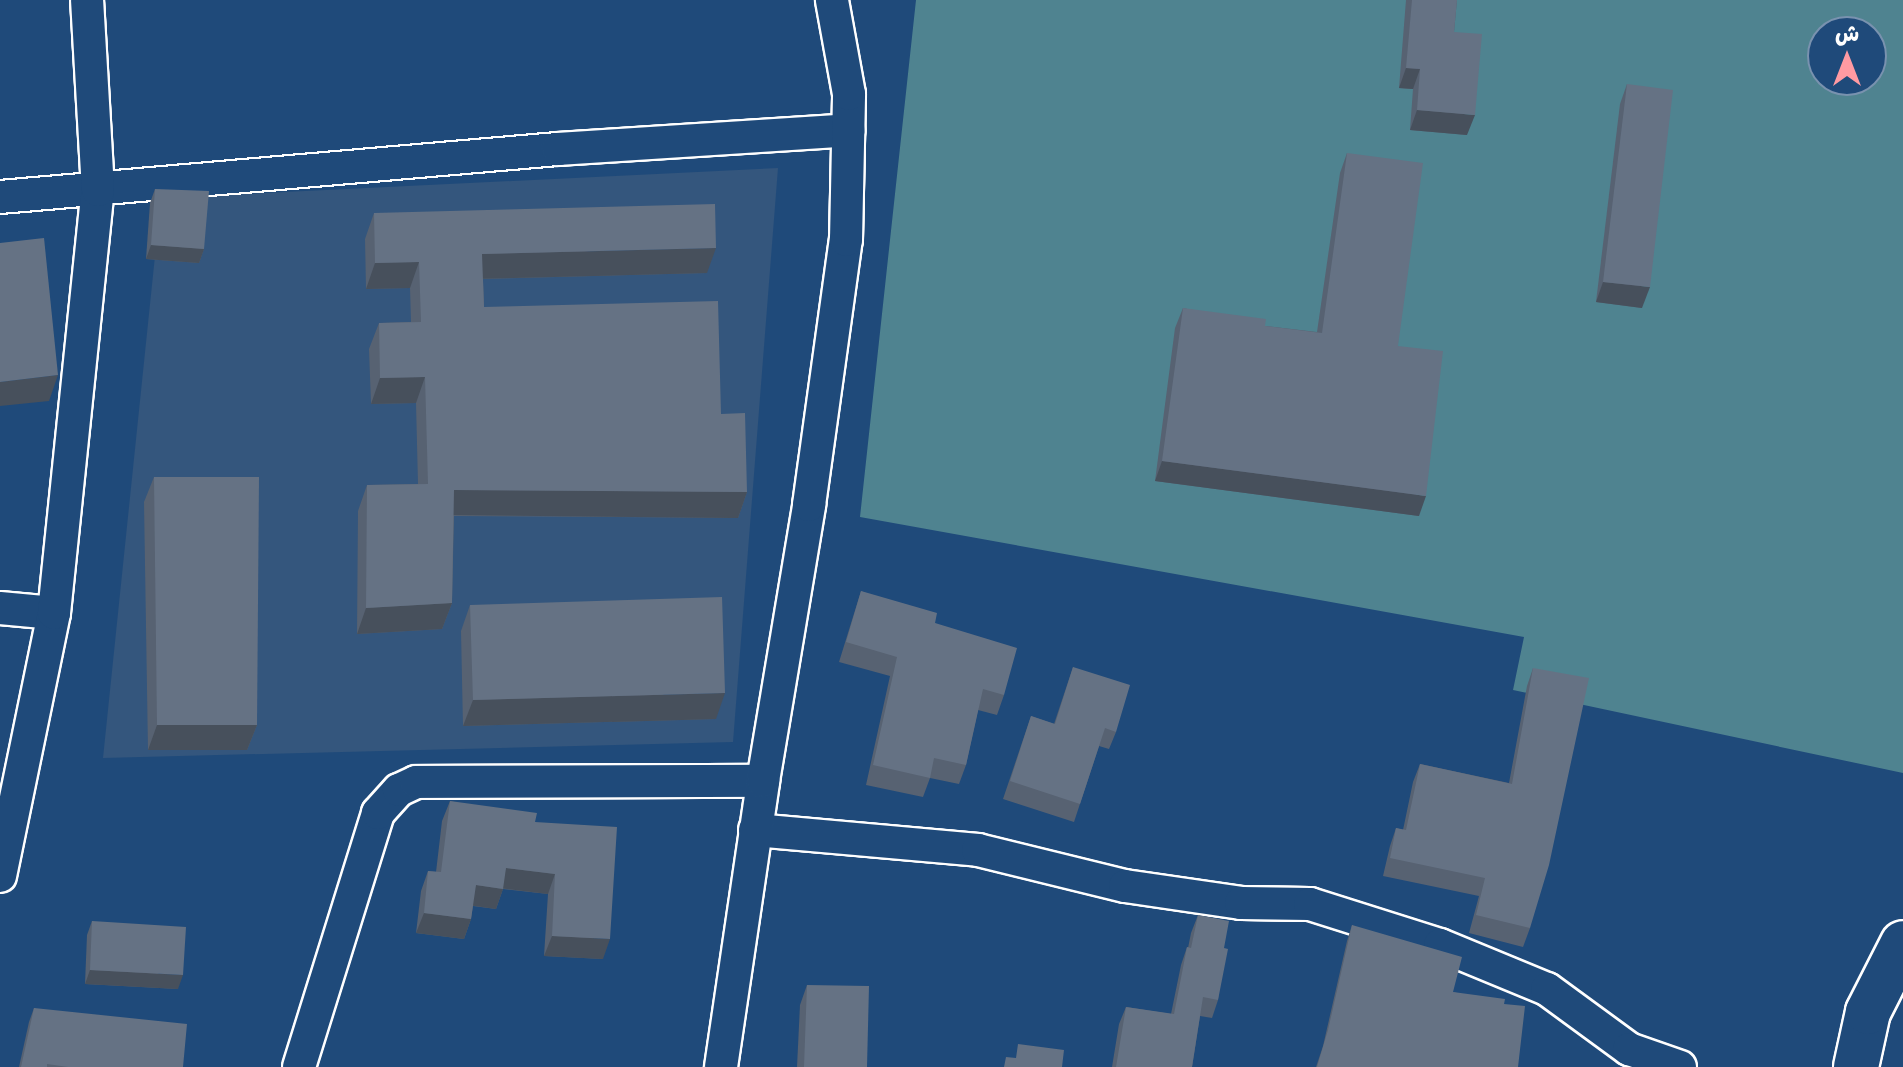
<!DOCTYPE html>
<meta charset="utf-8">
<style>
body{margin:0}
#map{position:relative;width:1903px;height:1067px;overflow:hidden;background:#1f4a7a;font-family:"Comic Neue","Playpen Sans Arabic",sans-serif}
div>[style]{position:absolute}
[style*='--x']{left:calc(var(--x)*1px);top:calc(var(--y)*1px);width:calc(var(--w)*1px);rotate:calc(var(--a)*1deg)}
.built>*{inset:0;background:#34567d}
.green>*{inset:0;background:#4f8390}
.roads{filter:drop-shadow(2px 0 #fff) drop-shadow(-2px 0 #fff) drop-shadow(0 2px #fff) drop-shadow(0 -2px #fff)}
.street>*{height:32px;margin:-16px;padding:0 16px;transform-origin:16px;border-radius:16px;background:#1f4a7a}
.secondary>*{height:44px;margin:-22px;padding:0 22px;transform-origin:22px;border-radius:22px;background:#1f4a7a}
.wall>*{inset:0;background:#576272}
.shaded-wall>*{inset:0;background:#47505c}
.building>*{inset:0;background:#657284}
span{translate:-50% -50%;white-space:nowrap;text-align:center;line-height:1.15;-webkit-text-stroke:6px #1f4a7a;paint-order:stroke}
.north{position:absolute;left:1807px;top:16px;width:80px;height:80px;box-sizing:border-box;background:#1f4a7a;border:2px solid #7992af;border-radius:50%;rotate:0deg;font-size:22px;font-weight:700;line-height:32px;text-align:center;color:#fff}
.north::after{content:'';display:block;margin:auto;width:28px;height:36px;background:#ff9aa2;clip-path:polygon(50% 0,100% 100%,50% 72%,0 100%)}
</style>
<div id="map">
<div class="built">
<i style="clip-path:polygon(778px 168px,733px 742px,103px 758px,161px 198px)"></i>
</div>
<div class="green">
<i style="clip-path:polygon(evenodd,916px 0,1903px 0,1903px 773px,1513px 690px,1524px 637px,860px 517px,916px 0,1823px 32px,1871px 32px,1871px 80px,1823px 80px,1823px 32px)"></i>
</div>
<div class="roads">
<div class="street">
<i style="--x:0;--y:197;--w:560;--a:-4.92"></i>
<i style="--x:558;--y:149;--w:291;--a:-3.7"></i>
<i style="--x:0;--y:608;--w:54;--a:5.3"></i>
<i style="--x:755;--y:830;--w:224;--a:5.1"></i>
<i style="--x:978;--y:850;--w:151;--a:13.8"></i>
<i style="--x:1125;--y:886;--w:117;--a:8.3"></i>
<i style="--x:1241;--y:903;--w:69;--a:0.8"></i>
<i style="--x:1310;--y:904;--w:136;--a:17.5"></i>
<i style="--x:1440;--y:945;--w:116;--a:22.4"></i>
<i style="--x:1547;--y:989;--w:102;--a:36.2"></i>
<i style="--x:1629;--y:1049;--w:54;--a:19.4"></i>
<i style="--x:0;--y:876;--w:268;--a:-78.4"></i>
<i style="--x:54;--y:613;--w:425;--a:-84.1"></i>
<i style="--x:98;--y:190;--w:190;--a:-93.3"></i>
<i style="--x:299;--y:1067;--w:266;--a:-72.7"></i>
<i style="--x:378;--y:813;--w:31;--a:-48"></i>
<i style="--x:399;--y:790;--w:19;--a:-25"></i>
<i style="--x:416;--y:782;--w:347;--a:-0.2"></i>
<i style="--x:721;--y:1067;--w:289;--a:-81.6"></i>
<i style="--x:763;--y:781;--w:280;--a:-80.5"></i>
<i style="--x:809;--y:505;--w:268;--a:-82.1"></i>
<i style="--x:846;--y:240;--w:146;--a:-88.8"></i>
<i style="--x:849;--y:94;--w:96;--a:-100.3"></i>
</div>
<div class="secondary">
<i style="--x:1856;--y:1067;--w:56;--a:-77.7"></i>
<i style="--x:1868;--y:1012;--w:77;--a:-63.1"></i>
</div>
</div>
<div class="wall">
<i style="clip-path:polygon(1406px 0,1457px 0,1454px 32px,1467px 135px,1410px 130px,1413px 89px,1399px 88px)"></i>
<i style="clip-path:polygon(1627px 84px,1642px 308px,1596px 302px,1620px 104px)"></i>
<i style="clip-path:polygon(1347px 153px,1398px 346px,1419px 516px,1155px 481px,1175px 328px,1183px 308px,1265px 326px,1317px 332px,1340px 173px)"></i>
<i style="clip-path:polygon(155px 189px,204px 249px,199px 263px,146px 259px,150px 203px)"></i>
<i style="clip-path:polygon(374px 213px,707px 273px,483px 279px,484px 307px,721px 414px,747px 492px,738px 518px,454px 516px,452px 603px,442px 629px,357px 634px,358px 511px,367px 485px,418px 484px,416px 403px,371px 404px,369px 349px,379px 323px,411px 322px,410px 288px,366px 289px,365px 239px)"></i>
<i style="clip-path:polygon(154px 477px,257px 725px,247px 750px,148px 750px,144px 502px)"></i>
<i style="clip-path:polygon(861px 591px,935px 623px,1004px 695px,997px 715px,978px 710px,966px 765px,959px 784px,930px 778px,923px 797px,866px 785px,890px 676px,839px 662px)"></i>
<i style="clip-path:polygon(470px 605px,716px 719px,463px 726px,461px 631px)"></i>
<i style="clip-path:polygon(1073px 667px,1116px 732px,1109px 749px,1099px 746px,1074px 822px,1003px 799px,1031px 716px,1054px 724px)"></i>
<i style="clip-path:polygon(1533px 668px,1530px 928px,1523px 947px,1469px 933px,1479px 896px,1383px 876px,1390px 846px,1396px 828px,1403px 830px,1413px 782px,1420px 764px,1509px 783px,1527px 686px)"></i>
<i style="clip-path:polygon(450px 801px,535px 822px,603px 959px,544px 956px,548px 894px,503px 889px,496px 909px,473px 906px,471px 919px,464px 939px,416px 933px,421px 891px,428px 871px,436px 872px,442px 821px)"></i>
<i style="clip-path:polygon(1198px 915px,1224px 948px,1218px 1000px,1212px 1018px,1200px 1016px,1192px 1067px,1112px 1067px,1119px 1024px,1126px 1007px,1171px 1014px,1181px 965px,1187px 947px,1188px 948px,1191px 933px)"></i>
<i style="clip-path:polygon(92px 921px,178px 989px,85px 984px,87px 935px)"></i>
<i style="clip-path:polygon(1352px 925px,1453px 992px,1504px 1004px,1518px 1067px,1316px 1067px,1323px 1046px,1347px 941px)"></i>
<i style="clip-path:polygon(807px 985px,867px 1067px,797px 1067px,800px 1005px)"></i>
<i style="clip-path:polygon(34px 1008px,183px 1067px,19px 1067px,29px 1022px)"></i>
</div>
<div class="shaded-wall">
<i style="clip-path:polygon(1406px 68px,1420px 69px,1413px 89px,1399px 88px)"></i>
<i style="clip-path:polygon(1417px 110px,1475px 115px,1467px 135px,1410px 130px)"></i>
<i style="clip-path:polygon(151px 245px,204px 249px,199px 263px,146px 259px)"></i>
<i style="clip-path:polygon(716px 248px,707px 273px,473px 279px,482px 254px)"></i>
<i style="clip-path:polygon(419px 262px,410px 288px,366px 289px,375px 263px)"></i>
<i style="clip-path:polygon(1603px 282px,1650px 287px,1642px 308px,1596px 302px)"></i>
<i style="clip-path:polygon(58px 375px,49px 401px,0 406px,0 382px)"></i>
<i style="clip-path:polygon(425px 377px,416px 403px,371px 404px,380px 378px)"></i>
<i style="clip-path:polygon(1162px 461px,1426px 496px,1419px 516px,1155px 481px)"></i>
<i style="clip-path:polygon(454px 490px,747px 492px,738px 518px,445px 515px)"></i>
<i style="clip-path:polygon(452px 603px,442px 629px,357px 634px,366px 608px)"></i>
<i style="clip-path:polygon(725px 693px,716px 719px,463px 726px,473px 700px)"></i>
<i style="clip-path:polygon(157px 725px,257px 725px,247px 750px,148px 750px)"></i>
<i style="clip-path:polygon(506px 868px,555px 874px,548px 894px,499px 888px)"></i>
<i style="clip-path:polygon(476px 885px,503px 889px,496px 909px,468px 905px)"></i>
<i style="clip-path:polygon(424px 913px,471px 919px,464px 939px,416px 933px)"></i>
<i style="clip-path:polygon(552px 936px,610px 939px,603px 959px,544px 956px)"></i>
<i style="clip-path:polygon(90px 970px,183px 975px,178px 989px,85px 984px)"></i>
</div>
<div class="building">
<i style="clip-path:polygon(1412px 0,1457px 0,1454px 32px,1482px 34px,1475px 115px,1417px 110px,1420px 69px,1406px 68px)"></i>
<i style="clip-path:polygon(1627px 84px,1673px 90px,1650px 287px,1603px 282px)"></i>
<i style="clip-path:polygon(1347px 153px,1423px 163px,1398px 346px,1443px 351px,1426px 496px,1162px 461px,1183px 308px,1266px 319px,1265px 326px,1322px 333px)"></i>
<i style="clip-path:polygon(155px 189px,209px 191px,204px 249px,151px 245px)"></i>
<i style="clip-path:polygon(715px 204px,716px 248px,482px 254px,484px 307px,718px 301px,721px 414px,745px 413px,747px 492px,454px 490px,452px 603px,366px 608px,367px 485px,428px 484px,425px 377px,380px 378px,379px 323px,421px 322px,419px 262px,375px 263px,374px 213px)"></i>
<i style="clip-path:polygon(44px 238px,58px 375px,0 382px,0 243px)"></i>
<i style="clip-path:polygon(154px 477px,259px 477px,257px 725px,157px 725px)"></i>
<i style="clip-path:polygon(861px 591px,937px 613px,935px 623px,1017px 648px,1004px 695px,983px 689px,966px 765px,934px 758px,930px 778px,873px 765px,897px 657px,846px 642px)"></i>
<i style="clip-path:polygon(722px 597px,725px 693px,473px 700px,470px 605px)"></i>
<i style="clip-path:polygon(1073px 667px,1130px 685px,1116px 732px,1105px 728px,1080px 804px,1010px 781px,1031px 716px,1055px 724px)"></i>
<i style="clip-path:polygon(1533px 668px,1589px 678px,1549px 865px,1530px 928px,1476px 915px,1485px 878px,1390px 858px,1396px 828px,1406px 830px,1420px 764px,1512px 784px)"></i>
<i style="clip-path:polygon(450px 801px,537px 813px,535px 822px,617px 827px,610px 939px,552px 936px,555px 874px,506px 868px,503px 889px,476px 885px,471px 919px,424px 913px,428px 871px,441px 872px)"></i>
<i style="clip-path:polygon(1198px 915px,1229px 921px,1224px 948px,1228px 949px,1218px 1000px,1203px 997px,1192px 1067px,1116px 1067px,1126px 1007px,1174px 1014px,1187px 947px,1191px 948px)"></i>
<i style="clip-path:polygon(92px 921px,186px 927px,183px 975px,90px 970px)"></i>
<i style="clip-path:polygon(1352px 925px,1462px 957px,1453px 992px,1505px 999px,1504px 1004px,1525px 1006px,1518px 1067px,1317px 1067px,1328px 1030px)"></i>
<i style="clip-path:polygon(807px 985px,869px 986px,867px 1067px,804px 1067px)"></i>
<i style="clip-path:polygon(34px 1008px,187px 1024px,183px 1067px,68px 1067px,47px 1064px,47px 1067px,21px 1067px)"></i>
<i style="clip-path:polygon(1018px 1044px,1064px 1050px,1062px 1067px,1004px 1067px,1006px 1057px,1016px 1058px)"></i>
</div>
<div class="north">ش</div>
</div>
